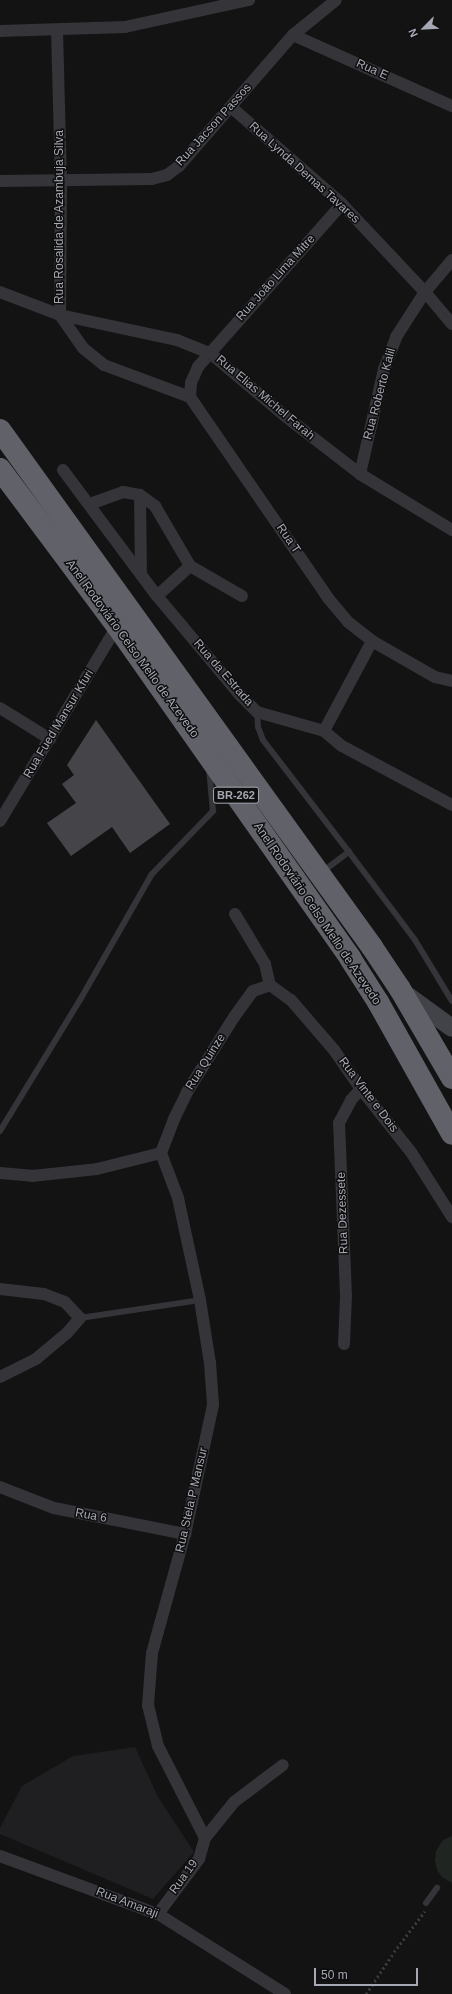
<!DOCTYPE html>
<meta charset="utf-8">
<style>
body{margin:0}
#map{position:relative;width:452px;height:1994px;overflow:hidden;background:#131314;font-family:Arial,sans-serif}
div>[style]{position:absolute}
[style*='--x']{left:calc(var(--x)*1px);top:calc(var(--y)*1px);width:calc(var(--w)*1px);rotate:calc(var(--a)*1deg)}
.built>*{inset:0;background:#1f1f21}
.green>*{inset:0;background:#1f2621}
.building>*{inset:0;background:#454549}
.path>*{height:2.5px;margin-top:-1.25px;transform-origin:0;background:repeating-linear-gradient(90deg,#3a3b3f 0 2px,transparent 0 5px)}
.service>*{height:6px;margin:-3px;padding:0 3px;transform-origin:3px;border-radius:3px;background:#343439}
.minor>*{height:12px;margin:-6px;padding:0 6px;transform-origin:6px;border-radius:6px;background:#343439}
.secondary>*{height:18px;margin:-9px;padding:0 9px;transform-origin:9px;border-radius:9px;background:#424348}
.motorway>*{height:22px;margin:-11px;padding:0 11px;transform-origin:11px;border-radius:11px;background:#616269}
span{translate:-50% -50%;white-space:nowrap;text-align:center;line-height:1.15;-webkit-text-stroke:3px #0e0e0f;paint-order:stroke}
.shield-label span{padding:1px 3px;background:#0e0e0f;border:1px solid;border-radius:3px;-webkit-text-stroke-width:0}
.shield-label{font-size:11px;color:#a6a9b3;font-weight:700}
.street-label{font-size:12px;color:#a6a9b3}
.north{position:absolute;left:404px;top:8px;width:40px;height:40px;-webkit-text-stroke:3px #0e0e0f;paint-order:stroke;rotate:246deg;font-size:11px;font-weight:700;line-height:16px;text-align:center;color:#a6a9b3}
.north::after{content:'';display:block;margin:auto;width:14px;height:18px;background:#a6a9b3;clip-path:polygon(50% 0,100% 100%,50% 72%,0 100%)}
.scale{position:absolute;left:314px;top:1968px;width:104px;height:18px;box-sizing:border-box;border:2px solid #a6a9b3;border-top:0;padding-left:5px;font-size:12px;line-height:14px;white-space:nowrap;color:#a6a9b3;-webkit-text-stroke:3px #0e0e0f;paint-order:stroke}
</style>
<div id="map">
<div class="built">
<i style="clip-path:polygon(135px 1747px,158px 1797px,194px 1852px,153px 1899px,0 1834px,0 1828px,22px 1786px,73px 1756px)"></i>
</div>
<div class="green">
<i style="clip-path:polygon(452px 1836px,452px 1883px,442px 1877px,437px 1870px,435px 1860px,436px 1851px,443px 1840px)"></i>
</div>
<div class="building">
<i style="clip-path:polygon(96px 720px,170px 824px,130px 853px,112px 827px,71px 856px,47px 823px,76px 803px,62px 784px,74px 775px,67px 765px)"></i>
</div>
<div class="path">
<i style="--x:366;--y:1994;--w:50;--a:-56.3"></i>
<i style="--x:394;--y:1952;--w:51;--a:-52.9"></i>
</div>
<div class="service">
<i style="--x:257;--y:712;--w:15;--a:86"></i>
<i style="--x:258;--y:727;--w:14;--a:69"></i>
<i style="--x:263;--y:740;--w:141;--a:52.5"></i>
<i style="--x:349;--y:852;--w:110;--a:53.1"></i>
<i style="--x:415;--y:940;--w:71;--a:58.8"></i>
<i style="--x:322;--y:872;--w:34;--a:-37"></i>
<i style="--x:0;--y:1131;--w:153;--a:-58.6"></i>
<i style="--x:80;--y:1000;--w:145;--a:-60.3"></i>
<i style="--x:152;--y:874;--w:88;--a:-45.9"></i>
<i style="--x:213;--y:811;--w:42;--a:-95.4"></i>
<i style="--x:80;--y:1318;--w:121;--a:-8.5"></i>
<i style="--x:426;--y:1903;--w:19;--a:-54"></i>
</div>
<div class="minor">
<i style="--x:57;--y:30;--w:151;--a:88.5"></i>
<i style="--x:61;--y:181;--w:134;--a:90.4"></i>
<i style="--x:60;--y:315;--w:40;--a:55.1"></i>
<i style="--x:83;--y:348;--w:27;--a:39"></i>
<i style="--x:104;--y:365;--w:92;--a:20.4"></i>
<i style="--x:0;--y:31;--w:125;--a:-1.8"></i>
<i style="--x:125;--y:27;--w:127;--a:-12.3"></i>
<i style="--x:293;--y:35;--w:174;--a:24.1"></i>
<i style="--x:231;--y:107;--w:147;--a:41.1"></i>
<i style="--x:342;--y:204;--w:121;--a:46.7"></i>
<i style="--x:425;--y:292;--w:42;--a:49.8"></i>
<i style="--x:0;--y:181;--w:152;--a:-0.8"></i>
<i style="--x:152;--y:179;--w:16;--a:-15"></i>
<i style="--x:167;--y:175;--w:15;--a:-37"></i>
<i style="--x:179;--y:166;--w:174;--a:-49"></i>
<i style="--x:293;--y:35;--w:55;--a:-39.1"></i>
<i style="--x:342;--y:204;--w:217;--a:131.5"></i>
<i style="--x:198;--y:367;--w:17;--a:114"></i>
<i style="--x:191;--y:383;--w:14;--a:94"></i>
<i style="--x:190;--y:397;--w:244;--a:55.5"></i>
<i style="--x:328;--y:598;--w:31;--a:50"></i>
<i style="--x:348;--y:622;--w:31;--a:38"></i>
<i style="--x:372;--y:641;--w:73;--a:29.7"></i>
<i style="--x:435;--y:677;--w:17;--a:13"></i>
<i style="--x:0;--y:292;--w:64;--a:21"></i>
<i style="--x:60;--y:315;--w:120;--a:12.1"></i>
<i style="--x:177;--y:340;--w:35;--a:22"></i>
<i style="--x:210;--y:353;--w:98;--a:40"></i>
<i style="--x:285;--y:416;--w:95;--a:37.7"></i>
<i style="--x:360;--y:474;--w:108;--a:31.3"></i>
<i style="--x:63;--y:470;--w:157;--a:53.3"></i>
<i style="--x:157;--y:596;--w:129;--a:50"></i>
<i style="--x:240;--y:695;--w:24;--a:45"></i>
<i style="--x:257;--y:712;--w:70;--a:15.8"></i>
<i style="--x:324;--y:731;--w:23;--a:40"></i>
<i style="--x:342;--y:746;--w:125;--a:28.2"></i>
<i style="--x:360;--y:474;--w:108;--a:-77.1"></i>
<i style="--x:384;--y:369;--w:34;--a:-69"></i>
<i style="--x:396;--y:337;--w:54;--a:-57.2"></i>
<i style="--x:425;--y:292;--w:42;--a:-49.8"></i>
<i style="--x:140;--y:495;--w:79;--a:89.3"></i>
<i style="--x:90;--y:504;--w:35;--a:-20"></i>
<i style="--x:123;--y:492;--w:17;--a:10"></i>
<i style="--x:140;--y:495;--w:19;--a:36"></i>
<i style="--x:155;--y:506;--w:69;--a:59.7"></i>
<i style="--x:190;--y:566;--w:60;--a:30"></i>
<i style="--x:157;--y:596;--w:45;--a:-42.3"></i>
<i style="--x:0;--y:708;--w:59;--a:31.8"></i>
<i style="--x:324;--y:731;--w:102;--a:-61.9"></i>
<i style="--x:0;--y:821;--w:227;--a:-59"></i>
<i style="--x:235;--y:914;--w:58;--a:59"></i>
<i style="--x:265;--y:964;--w:22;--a:77"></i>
<i style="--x:270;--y:985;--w:26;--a:36"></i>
<i style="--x:291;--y:1000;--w:66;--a:49.3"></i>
<i style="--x:334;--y:1050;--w:47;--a:55.3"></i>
<i style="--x:361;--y:1089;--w:80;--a:51.6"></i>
<i style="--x:411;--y:1152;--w:77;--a:57.8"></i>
<i style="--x:161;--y:1153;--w:48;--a:69.3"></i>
<i style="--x:178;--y:1198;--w:104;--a:77.8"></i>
<i style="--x:200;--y:1300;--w:64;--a:81"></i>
<i style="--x:210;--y:1363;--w:42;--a:85.9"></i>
<i style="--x:213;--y:1405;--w:132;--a:102.2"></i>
<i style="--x:185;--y:1534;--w:123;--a:105.5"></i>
<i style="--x:152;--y:1653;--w:52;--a:94.4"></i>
<i style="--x:148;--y:1705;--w:42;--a:76.3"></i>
<i style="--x:158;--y:1746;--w:103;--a:62.9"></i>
<i style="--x:161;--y:1153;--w:36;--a:-69"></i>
<i style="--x:174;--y:1119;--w:30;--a:-64"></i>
<i style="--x:187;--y:1092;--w:89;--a:-57.9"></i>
<i style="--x:234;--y:1017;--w:32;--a:-54"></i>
<i style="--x:253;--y:991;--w:18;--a:-19"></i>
<i style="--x:0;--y:1173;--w:32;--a:5"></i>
<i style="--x:32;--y:1176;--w:65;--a:-6.1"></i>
<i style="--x:97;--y:1169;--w:66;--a:-14"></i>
<i style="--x:0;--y:1289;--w:44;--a:6.5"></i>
<i style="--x:44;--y:1294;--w:22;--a:21"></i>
<i style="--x:65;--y:1302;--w:22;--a:47"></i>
<i style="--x:80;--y:1318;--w:20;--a:131"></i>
<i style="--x:67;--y:1333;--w:40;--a:140"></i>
<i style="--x:36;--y:1359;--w:40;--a:153.4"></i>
<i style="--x:344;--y:1344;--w:48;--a:-87.6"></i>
<i style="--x:346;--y:1296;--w:173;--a:-92.3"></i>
<i style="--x:339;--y:1123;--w:26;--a:-62"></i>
<i style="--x:351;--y:1100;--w:15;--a:-48"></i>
<i style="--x:0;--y:1487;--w:58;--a:21.3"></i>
<i style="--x:54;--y:1508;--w:134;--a:11.2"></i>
<i style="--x:0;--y:1856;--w:168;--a:20.2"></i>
<i style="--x:158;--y:1914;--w:150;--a:32.2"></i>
<i style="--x:158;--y:1914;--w:69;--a:-53.3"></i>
<i style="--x:199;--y:1859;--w:22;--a:-74"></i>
<i style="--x:205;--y:1838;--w:46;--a:-51.1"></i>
<i style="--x:234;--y:1802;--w:61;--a:-37.1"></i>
</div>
<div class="secondary">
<i style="--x:404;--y:993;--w:59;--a:36.1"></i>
</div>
<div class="motorway">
<i style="--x:0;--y:430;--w:637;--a:54.26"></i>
<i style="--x:372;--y:947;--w:50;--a:56.3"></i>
<i style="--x:400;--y:989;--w:103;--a:59.7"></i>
<i style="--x:0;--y:469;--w:196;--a:53.3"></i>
<i style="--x:117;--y:626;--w:406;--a:54.9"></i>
<i style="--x:350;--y:958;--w:52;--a:57.5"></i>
<i style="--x:378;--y:1002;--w:151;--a:60.7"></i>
</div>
<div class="shield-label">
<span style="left:236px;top:795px">BR-262</span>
</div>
<div class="street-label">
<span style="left:372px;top:70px;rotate:24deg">Rua E</span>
<span style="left:214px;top:125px;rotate:-48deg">Rua Jacson Passos</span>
<span style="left:304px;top:173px;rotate:42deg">Rua Lynda Demas Tavares</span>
<span style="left:60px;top:217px;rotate:-90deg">Rua Rosalida de Azambuja Silva</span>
<span style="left:276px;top:278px;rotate:-48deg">Rua João Lima Mitre</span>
<span style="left:380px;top:394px;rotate:-75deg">Rua Roberto Kalil</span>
<span style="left:265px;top:398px;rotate:40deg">Rua Elias Michel Farah</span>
<span style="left:288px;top:539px;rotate:56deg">Rua T</span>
<span style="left:132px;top:649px;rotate:54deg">Anel Rodoviário Celso Mello de Azevedo</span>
<span style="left:223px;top:673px;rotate:49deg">Rua da Estrada</span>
<span style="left:59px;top:724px;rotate:-59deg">Rua Fued Mansur Kfuri</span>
<span style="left:317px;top:914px;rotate:56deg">Anel Rodoviário Celso Mello de Azevedo</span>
<span style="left:206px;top:1062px;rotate:-58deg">Rua Quinze</span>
<span style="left:368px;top:1095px;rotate:53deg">Rua Vinte e Dois</span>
<span style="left:343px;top:1213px;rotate:-92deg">Rua Dezessete</span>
<span style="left:192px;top:1500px;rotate:-77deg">Rua Stela P Mansur</span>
<span style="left:91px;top:1516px;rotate:11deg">Rua 6</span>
<span style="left:184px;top:1877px;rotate:-54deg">Rua 19</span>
<span style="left:127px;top:1903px;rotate:21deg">Rua Amaraji</span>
</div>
<div class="north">N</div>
<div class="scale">50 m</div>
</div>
